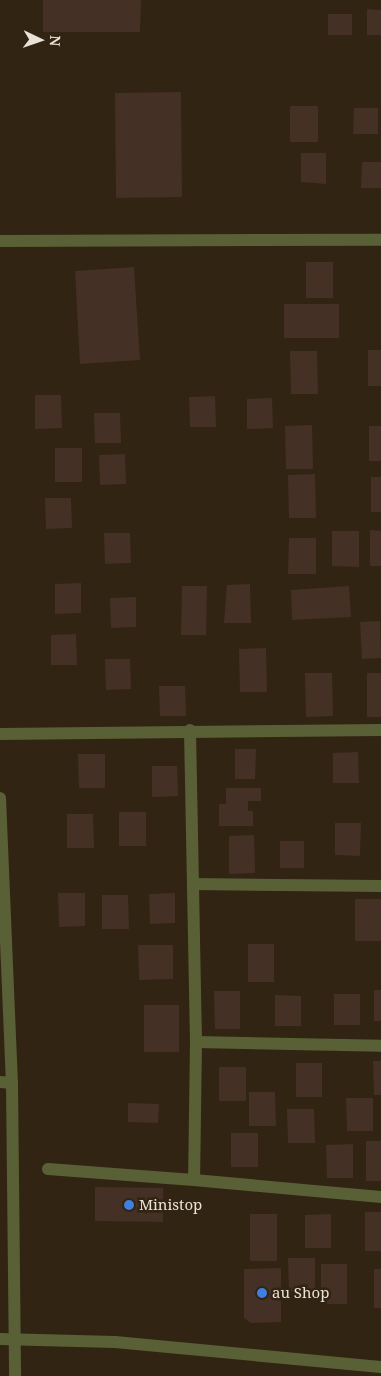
<!DOCTYPE html>
<style>
body{margin:0}
#map{position:relative;width:381px;height:1376px;overflow:hidden;background:#312412;font-family:"Noto Serif",serif}
div>[style]{position:absolute}
[style*='--x']{left:calc(var(--x)*1px);top:calc(var(--y)*1px);width:calc(var(--w)*1px);rotate:calc(var(--a)*1deg)}
.building>*{inset:0;background:#453026}
.minor>*{height:12px;margin:-6px;padding:0 6px;transform-origin:6px;border-radius:6px;background:#596035}
.tertiary>*{height:12px;margin:-6px;padding:0 6px;transform-origin:6px;border-radius:6px;background:#596035}
.dots>*{width:14px;height:14px;translate:-50% -50%;box-sizing:border-box;border:2px solid #312412;border-radius:50%}
span{translate:-50% -50%;white-space:nowrap;text-align:center;line-height:1.15;-webkit-text-stroke:5px #312412;paint-order:stroke}
.poi-label{font-size:15px;color:#ebe2d7}
.left{translate:0 -50%;text-align:left}
.north{position:absolute;left:15px;top:15px;width:50px;height:50px;-webkit-text-stroke:4px #312412;paint-order:stroke;rotate:93deg;font-size:14px;font-weight:700;line-height:20px;text-align:center;color:#ebe2d7}
.north::after{content:'';display:block;margin:auto;width:18px;height:22px;background:#ebe2d7;clip-path:polygon(50% 0,100% 100%,50% 72%,0 100%)}
</style>
<div id="map">
<div class="building">
<i style="clip-path:polygon(43px 0,141px 0,140px 32px,43px 32px)"></i>
<i style="clip-path:polygon(367px 9px,381px 10px,381px 35px,367px 35px)"></i>
<i style="clip-path:polygon(328px 14px,352px 14px,352px 35px,328px 35px)"></i>
<i style="clip-path:polygon(181px 92px,182px 197px,116px 198px,115px 93px)"></i>
<i style="clip-path:polygon(290px 106px,318px 106px,318px 142px,290px 142px)"></i>
<i style="clip-path:polygon(354px 108px,378px 108px,378px 134px,353px 134px)"></i>
<i style="clip-path:polygon(301px 153px,326px 153px,326px 184px,301px 182px)"></i>
<i style="clip-path:polygon(362px 162px,381px 162px,381px 188px,361px 188px)"></i>
<i style="clip-path:polygon(306px 262px,333px 262px,333px 298px,306px 298px)"></i>
<i style="clip-path:polygon(134px 267px,140px 360px,80px 364px,75px 271px)"></i>
<i style="clip-path:polygon(284px 304px,339px 304px,339px 338px,284px 338px)"></i>
<i style="clip-path:polygon(368px 350px,381px 350px,381px 386px,368px 386px)"></i>
<i style="clip-path:polygon(290px 351px,317px 351px,318px 394px,291px 394px)"></i>
<i style="clip-path:polygon(35px 395px,61px 395px,62px 428px,35px 429px)"></i>
<i style="clip-path:polygon(215px 396px,216px 427px,190px 427px,189px 397px)"></i>
<i style="clip-path:polygon(272px 398px,273px 428px,247px 429px,247px 399px)"></i>
<i style="clip-path:polygon(94px 413px,120px 413px,121px 443px,95px 443px)"></i>
<i style="clip-path:polygon(312px 425px,313px 469px,286px 469px,285px 426px)"></i>
<i style="clip-path:polygon(369px 426px,381px 426px,381px 461px,369px 461px)"></i>
<i style="clip-path:polygon(55px 448px,82px 448px,82px 482px,55px 482px)"></i>
<i style="clip-path:polygon(125px 454px,126px 484px,100px 485px,99px 455px)"></i>
<i style="clip-path:polygon(315px 474px,316px 518px,289px 518px,288px 475px)"></i>
<i style="clip-path:polygon(371px 477px,381px 477px,381px 512px,371px 512px)"></i>
<i style="clip-path:polygon(45px 498px,71px 498px,72px 528px,46px 529px)"></i>
<i style="clip-path:polygon(370px 530px,381px 531px,381px 566px,370px 566px)"></i>
<i style="clip-path:polygon(332px 531px,359px 531px,359px 567px,332px 566px)"></i>
<i style="clip-path:polygon(104px 533px,130px 533px,131px 563px,105px 564px)"></i>
<i style="clip-path:polygon(289px 538px,316px 538px,316px 574px,288px 574px)"></i>
<i style="clip-path:polygon(81px 583px,81px 613px,55px 614px,55px 584px)"></i>
<i style="clip-path:polygon(250px 584px,251px 623px,224px 623px,227px 585px)"></i>
<i style="clip-path:polygon(182px 586px,207px 586px,206px 635px,181px 635px)"></i>
<i style="clip-path:polygon(349px 586px,351px 617px,292px 620px,291px 590px)"></i>
<i style="clip-path:polygon(136px 597px,136px 627px,111px 628px,110px 598px)"></i>
<i style="clip-path:polygon(380px 621px,381px 658px,362px 659px,360px 622px)"></i>
<i style="clip-path:polygon(76px 634px,77px 665px,51px 665px,51px 635px)"></i>
<i style="clip-path:polygon(266px 648px,267px 692px,240px 692px,239px 649px)"></i>
<i style="clip-path:polygon(105px 659px,130px 659px,131px 689px,106px 690px)"></i>
<i style="clip-path:polygon(305px 673px,332px 673px,333px 716px,306px 717px)"></i>
<i style="clip-path:polygon(367px 673px,381px 673px,381px 717px,367px 717px)"></i>
<i style="clip-path:polygon(159px 686px,185px 686px,186px 716px,160px 716px)"></i>
<i style="clip-path:polygon(235px 749px,256px 749px,255px 779px,235px 779px)"></i>
<i style="clip-path:polygon(358px 752px,359px 783px,333px 783px,333px 753px)"></i>
<i style="clip-path:polygon(78px 754px,105px 754px,105px 788px,79px 788px)"></i>
<i style="clip-path:polygon(152px 766px,177px 766px,178px 796px,152px 797px)"></i>
<i style="clip-path:polygon(226px 788px,261px 788px,261px 801px,248px 801px,248px 811px,253px 811px,253px 826px,219px 826px,219px 804px,226px 804px)"></i>
<i style="clip-path:polygon(119px 812px,146px 812px,146px 846px,119px 846px)"></i>
<i style="clip-path:polygon(67px 814px,93px 814px,94px 848px,67px 848px)"></i>
<i style="clip-path:polygon(335px 823px,361px 823px,360px 856px,335px 855px)"></i>
<i style="clip-path:polygon(254px 835px,255px 873px,229px 874px,229px 836px)"></i>
<i style="clip-path:polygon(280px 841px,304px 841px,304px 868px,280px 868px)"></i>
<i style="clip-path:polygon(58px 893px,85px 893px,85px 926px,59px 927px)"></i>
<i style="clip-path:polygon(175px 893px,175px 923px,150px 924px,149px 894px)"></i>
<i style="clip-path:polygon(102px 895px,128px 895px,129px 929px,102px 929px)"></i>
<i style="clip-path:polygon(355px 899px,381px 899px,381px 941px,355px 941px)"></i>
<i style="clip-path:polygon(248px 944px,274px 944px,274px 982px,248px 982px)"></i>
<i style="clip-path:polygon(138px 945px,173px 945px,173px 979px,139px 980px)"></i>
<i style="clip-path:polygon(374px 990px,381px 990px,381px 1021px,374px 1021px)"></i>
<i style="clip-path:polygon(214px 991px,240px 991px,240px 1029px,215px 1029px)"></i>
<i style="clip-path:polygon(334px 994px,360px 994px,360px 1025px,334px 1025px)"></i>
<i style="clip-path:polygon(275px 995px,301px 996px,301px 1026px,275px 1026px)"></i>
<i style="clip-path:polygon(144px 1005px,179px 1005px,179px 1052px,144px 1052px)"></i>
<i style="clip-path:polygon(373px 1061px,381px 1061px,381px 1095px,374px 1095px)"></i>
<i style="clip-path:polygon(296px 1063px,322px 1063px,322px 1097px,296px 1097px)"></i>
<i style="clip-path:polygon(219px 1067px,246px 1067px,246px 1101px,219px 1101px)"></i>
<i style="clip-path:polygon(249px 1092px,275px 1092px,276px 1126px,249px 1126px)"></i>
<i style="clip-path:polygon(346px 1098px,373px 1098px,373px 1131px,347px 1131px)"></i>
<i style="clip-path:polygon(128px 1103px,159px 1104px,158px 1123px,128px 1122px)"></i>
<i style="clip-path:polygon(287px 1109px,314px 1109px,315px 1143px,288px 1143px)"></i>
<i style="clip-path:polygon(231px 1133px,258px 1133px,258px 1167px,231px 1167px)"></i>
<i style="clip-path:polygon(366px 1141px,381px 1141px,381px 1181px,366px 1181px)"></i>
<i style="clip-path:polygon(353px 1144px,353px 1178px,327px 1178px,326px 1145px)"></i>
<i style="clip-path:polygon(95px 1187px,163px 1188px,163px 1222px,95px 1221px)"></i>
<i style="clip-path:polygon(365px 1212px,381px 1212px,381px 1251px,365px 1251px)"></i>
<i style="clip-path:polygon(250px 1214px,277px 1214px,277px 1261px,250px 1261px)"></i>
<i style="clip-path:polygon(331px 1214px,331px 1248px,305px 1248px,305px 1215px)"></i>
<i style="clip-path:polygon(288px 1258px,315px 1258px,315px 1292px,289px 1292px)"></i>
<i style="clip-path:polygon(321px 1264px,347px 1264px,347px 1304px,321px 1304px)"></i>
<i style="clip-path:polygon(281px 1268px,281px 1322px,251px 1323px,244px 1318px,244px 1269px)"></i>
<i style="clip-path:polygon(374px 1269px,381px 1269px,381px 1308px,374px 1308px)"></i>
</div>
<div class="minor">
<i style="--x:0;--y:241;--w:381;--a:-0.2"></i>
<i style="--x:190;--y:730;--w:312;--a:88.9"></i>
<i style="--x:196;--y:1042;--w:185;--a:1.2"></i>
<i style="--x:0;--y:734;--w:381;--a:-0.6"></i>
<i style="--x:193;--y:884;--w:188;--a:0.6"></i>
<i style="--x:196;--y:1042;--w:138;--a:90.8"></i>
<i style="--x:194;--y:1180;--w:188;--a:5.2"></i>
<i style="--x:0;--y:1082;--w:12;--a:5"></i>
<i style="--x:48;--y:1169;--w:146;--a:4.3"></i>
</div>
<div class="tertiary">
<i style="--x:0;--y:798;--w:285;--a:87.6"></i>
<i style="--x:12;--y:1083;--w:293;--a:89.4"></i>
<i style="--x:0;--y:1339;--w:115;--a:1.5"></i>
<i style="--x:115;--y:1342;--w:267;--a:5.4"></i>
</div>
<div class="dots">
<i style="left:129px;top:1205px;background:#3f7fe0"></i>
<i style="left:262px;top:1293px;background:#3f7fe0"></i>
</div>
<div class="poi-label">
<span class="left" style="left:139px;top:1205px">Ministop</span>
<span class="left" style="left:272px;top:1293px">au Shop</span>
</div>
<div class="north">N</div>
</div>
